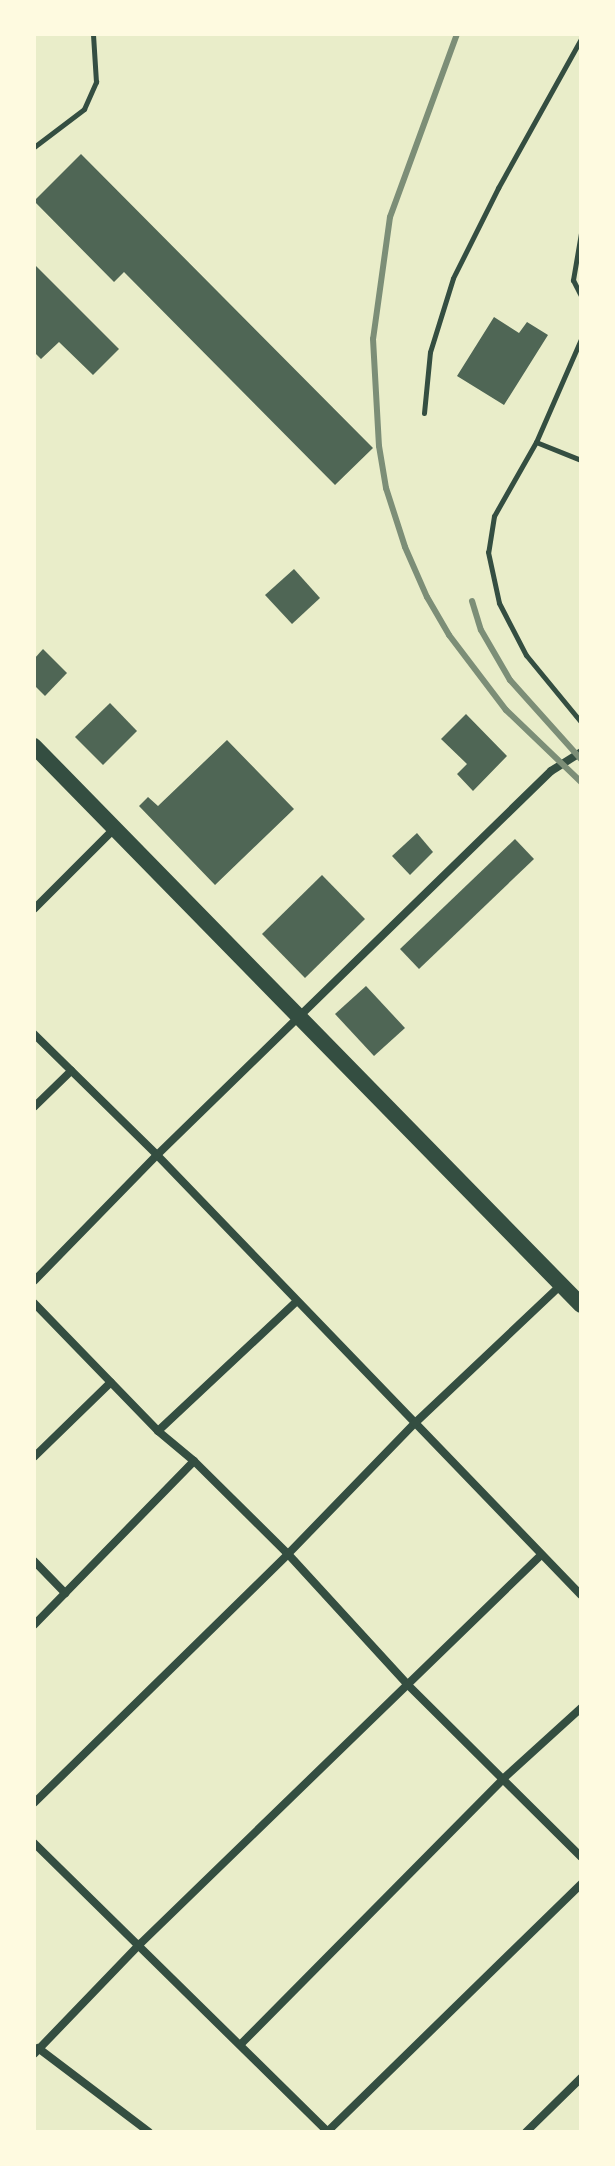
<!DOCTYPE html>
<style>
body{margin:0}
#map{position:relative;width:615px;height:2166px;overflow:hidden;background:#e9edc9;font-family:"IBM Plex Sans",sans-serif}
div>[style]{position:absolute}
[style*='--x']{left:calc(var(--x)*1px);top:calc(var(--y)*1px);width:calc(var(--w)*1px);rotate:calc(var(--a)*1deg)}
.building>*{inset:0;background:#4f6655}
.service>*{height:5px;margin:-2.5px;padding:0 2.5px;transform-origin:2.5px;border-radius:2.5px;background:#344e41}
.minor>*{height:8px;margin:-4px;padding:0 4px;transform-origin:4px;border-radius:4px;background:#344e41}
.primary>*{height:16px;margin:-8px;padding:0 8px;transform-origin:8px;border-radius:8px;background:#344e41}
.rail>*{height:6px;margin:-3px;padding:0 3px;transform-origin:3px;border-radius:3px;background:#7c8e77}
span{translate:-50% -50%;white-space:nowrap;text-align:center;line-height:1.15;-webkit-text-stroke:6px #fefae0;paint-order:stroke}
.frame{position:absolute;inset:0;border:36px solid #fefae0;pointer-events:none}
</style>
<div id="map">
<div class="building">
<i style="clip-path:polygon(81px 154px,373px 448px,335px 485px,124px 272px,114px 282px,34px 201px)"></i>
<i style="clip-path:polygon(34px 264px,119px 349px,93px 375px,59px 342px,41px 359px,34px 352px)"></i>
<i style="clip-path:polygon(494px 317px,519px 333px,527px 322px,548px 335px,504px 405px,457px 376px)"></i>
<i style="clip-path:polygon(294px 569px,320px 598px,292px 624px,265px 595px)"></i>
<i style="clip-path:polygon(43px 649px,67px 673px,45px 696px,34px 685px,34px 659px)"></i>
<i style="clip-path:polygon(110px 703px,137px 731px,103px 765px,75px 737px)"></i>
<i style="clip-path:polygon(466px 714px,507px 756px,473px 791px,457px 774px,467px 764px,441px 739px)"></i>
<i style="clip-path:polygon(227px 740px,294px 809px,215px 885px,139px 806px,148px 797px,158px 806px)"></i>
<i style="clip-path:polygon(417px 833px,433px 852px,410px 875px,392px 856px)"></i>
<i style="clip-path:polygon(515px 839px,534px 859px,419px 969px,400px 949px)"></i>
<i style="clip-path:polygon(322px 875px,365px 919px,305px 978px,262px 934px)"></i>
<i style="clip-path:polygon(366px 986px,405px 1028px,374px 1056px,335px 1014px)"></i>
</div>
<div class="service">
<i style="--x:34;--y:147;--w:63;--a:-37.2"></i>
<i style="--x:84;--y:109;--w:30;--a:-66"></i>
<i style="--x:96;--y:82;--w:48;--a:-93.6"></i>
<i style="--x:581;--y:233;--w:48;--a:99.7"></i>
<i style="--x:573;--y:280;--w:18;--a:63"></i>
<i style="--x:581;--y:339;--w:112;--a:113.6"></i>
<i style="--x:536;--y:442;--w:85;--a:119.6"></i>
<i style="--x:494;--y:516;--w:36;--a:99"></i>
<i style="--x:488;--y:552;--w:52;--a:77.8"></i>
<i style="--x:499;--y:603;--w:59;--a:62.6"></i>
<i style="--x:526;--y:655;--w:87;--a:50.6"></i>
<i style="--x:424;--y:413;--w:61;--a:-84.4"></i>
<i style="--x:430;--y:352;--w:77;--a:-72.7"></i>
<i style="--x:453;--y:278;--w:101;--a:-63.4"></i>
<i style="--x:498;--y:188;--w:171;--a:-60.9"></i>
<i style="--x:536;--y:442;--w:48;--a:21.8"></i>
</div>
<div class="minor">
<i style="--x:34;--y:909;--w:113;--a:-45"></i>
<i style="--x:34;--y:1034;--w:173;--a:44.5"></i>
<i style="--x:157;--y:1155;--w:611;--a:46.06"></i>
<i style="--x:34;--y:1107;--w:52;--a:-44.2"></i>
<i style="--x:34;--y:1281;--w:176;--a:-45.7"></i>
<i style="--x:157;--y:1155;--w:550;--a:-44.26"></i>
<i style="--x:551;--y:771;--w:36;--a:-32"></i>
<i style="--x:34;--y:1303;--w:178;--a:45.9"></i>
<i style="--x:158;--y:1431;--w:47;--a:39.8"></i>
<i style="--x:194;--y:1461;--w:132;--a:44.7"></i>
<i style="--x:288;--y:1554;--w:178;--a:47.5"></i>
<i style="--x:408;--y:1685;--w:244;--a:44.8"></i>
<i style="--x:158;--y:1431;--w:189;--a:-43.1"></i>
<i style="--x:34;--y:1457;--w:107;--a:-44.2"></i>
<i style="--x:34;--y:1561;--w:45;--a:45.9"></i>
<i style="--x:34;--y:1625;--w:229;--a:-45.7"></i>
<i style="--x:34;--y:1803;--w:356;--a:-44.4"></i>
<i style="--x:288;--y:1554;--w:182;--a:-45.9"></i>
<i style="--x:415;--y:1423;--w:201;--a:-43.4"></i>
<i style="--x:34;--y:1843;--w:412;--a:44.5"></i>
<i style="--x:241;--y:2044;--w:373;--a:-45.3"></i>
<i style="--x:503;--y:1779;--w:105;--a:-42.3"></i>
<i style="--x:38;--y:2048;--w:139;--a:37.1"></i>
<i style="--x:34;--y:2054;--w:153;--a:-46.1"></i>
<i style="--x:140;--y:1944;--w:559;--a:-44.13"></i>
<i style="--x:327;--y:2132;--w:355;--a:-44.3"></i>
<i style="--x:526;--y:2132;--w:77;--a:-44.5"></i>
</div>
<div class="primary">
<i style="--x:34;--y:746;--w:782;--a:45.62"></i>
</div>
<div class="rail">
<i style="--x:457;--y:34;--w:195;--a:110.1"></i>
<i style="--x:390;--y:217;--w:123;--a:97.9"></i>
<i style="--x:373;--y:339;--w:107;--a:86.8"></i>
<i style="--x:379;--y:446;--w:43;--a:80.5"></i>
<i style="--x:386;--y:488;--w:62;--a:72.1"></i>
<i style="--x:405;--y:547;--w:55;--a:66.3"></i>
<i style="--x:427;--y:597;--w:44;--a:59.9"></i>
<i style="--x:449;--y:635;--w:94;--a:52.8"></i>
<i style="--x:506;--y:710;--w:104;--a:43.8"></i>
<i style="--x:472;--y:601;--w:30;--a:73"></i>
<i style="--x:481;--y:630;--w:58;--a:59.9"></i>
<i style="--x:510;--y:680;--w:106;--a:48.1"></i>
</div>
<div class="frame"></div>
</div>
